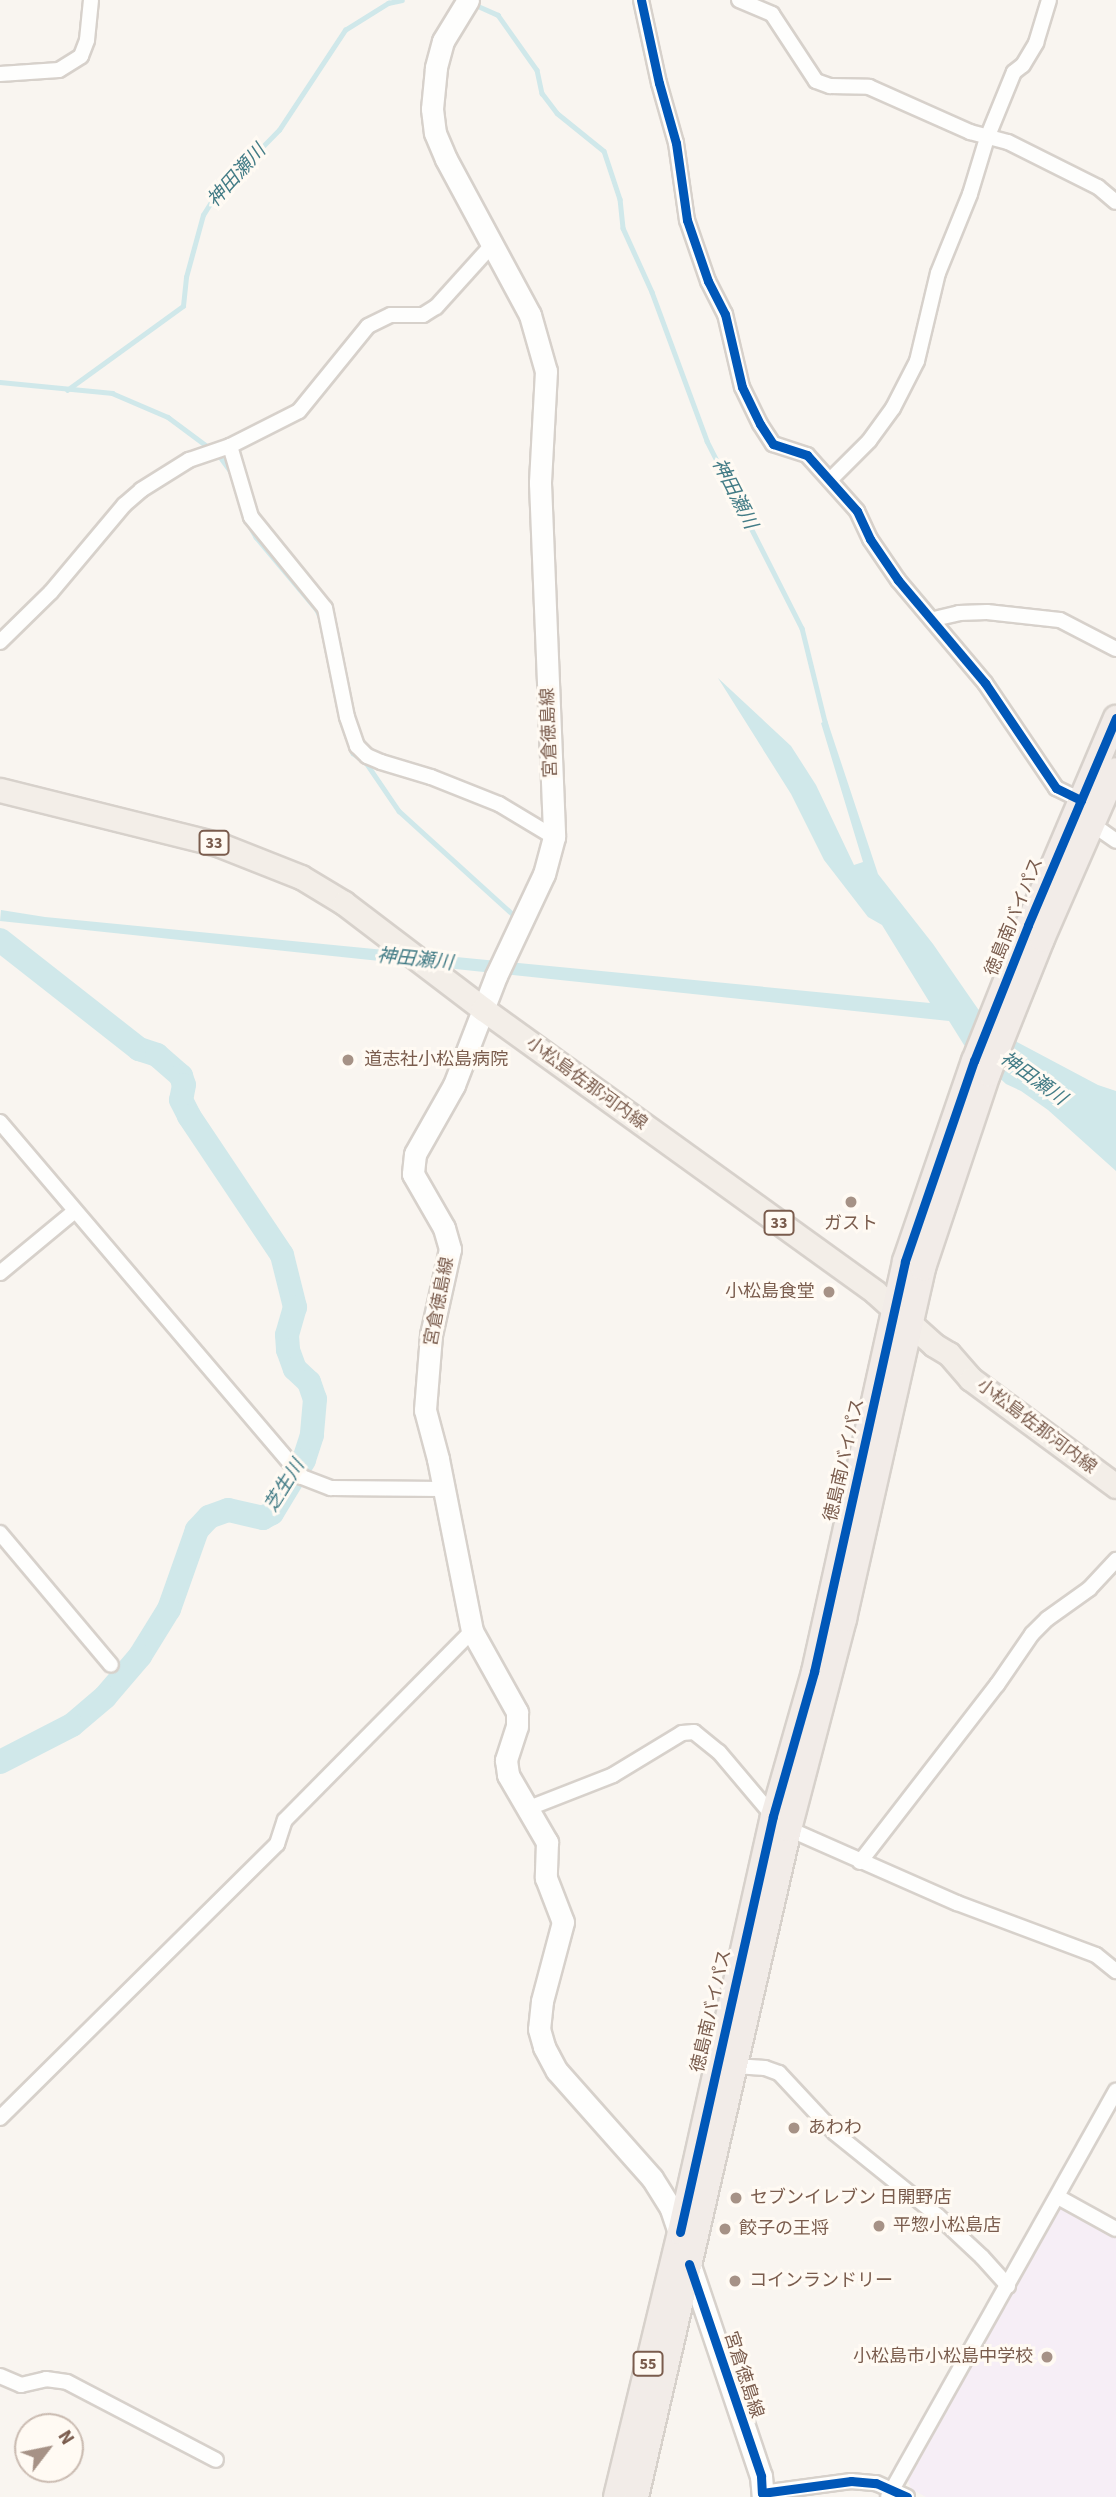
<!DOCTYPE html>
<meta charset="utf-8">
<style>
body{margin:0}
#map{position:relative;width:1116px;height:2497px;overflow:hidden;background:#f9f5f0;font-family:"Source Sans 3","Noto Sans JP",sans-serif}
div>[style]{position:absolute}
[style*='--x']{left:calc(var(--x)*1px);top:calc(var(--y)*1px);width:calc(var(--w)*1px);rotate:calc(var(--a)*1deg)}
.education>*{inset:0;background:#f6eef6}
.water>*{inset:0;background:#d0e8ea}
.stream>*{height:4.5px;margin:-2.25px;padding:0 2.25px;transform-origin:2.25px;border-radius:2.25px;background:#d0e8ea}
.river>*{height:24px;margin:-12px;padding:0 12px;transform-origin:12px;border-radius:12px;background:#d0e8ea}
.roads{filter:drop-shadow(2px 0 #d7d1cb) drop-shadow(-2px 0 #d7d1cb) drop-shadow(0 2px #d7d1cb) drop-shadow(0 -2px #d7d1cb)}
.minor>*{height:14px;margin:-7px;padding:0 7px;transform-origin:7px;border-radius:7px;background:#fefefd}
.secondary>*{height:21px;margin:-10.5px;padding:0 10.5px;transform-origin:10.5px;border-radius:10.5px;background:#fefefd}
.primary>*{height:23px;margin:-11.5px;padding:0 11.5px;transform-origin:11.5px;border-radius:11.5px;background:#f3eee8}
.trunk>*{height:24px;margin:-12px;padding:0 12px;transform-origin:12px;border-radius:12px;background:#f2ece8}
.cycleway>*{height:9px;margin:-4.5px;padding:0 4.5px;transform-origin:4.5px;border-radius:4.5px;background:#0057b8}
.dots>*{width:19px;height:19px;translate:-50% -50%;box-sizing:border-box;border:4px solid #fffaf3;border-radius:50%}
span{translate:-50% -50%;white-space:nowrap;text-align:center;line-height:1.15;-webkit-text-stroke:6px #fffaf3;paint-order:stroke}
.shield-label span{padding:2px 5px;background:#fffaf3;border:2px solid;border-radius:5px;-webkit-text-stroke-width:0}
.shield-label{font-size:16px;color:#7a5c4d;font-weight:700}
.street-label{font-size:18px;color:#7a5c4d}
.poi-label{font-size:18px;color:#7a5c4d}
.left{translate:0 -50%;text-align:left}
.right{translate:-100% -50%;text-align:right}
.water-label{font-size:19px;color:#437c86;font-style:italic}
.north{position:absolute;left:14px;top:2413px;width:70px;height:70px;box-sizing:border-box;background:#fffaf3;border:2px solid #cabbb1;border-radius:50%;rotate:58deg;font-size:19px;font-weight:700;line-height:28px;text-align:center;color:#7a5c4d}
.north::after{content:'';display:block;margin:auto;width:24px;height:32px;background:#a69286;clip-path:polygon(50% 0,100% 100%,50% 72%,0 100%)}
</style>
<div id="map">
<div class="education">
<i style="clip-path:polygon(1067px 2204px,1116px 2233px,1116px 2497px,926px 2497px,911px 2489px,908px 2481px,1059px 2208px)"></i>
</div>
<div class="water">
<i style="clip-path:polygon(718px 678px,791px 746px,816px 785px,854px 865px,863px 862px,821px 723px,827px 720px,878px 874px,933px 944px,978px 1009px,1017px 1042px,1098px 1085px,1116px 1091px,1116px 1171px,1048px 1110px,1021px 1091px,1006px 1084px,964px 1045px,949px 1021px,0 921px,1px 910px,45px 917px,930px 1003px,882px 925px,868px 917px,824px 860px,791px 794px)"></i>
</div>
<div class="stream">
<i style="--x:478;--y:6;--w:22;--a:24"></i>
<i style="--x:498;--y:15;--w:67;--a:54.7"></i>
<i style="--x:537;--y:70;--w:24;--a:78"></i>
<i style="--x:542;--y:93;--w:25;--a:53"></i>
<i style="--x:557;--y:113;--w:60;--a:39"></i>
<i style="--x:604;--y:151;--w:51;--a:71.6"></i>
<i style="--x:620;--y:199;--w:29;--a:84"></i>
<i style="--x:623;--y:228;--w:70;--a:65.6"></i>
<i style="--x:652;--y:292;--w:159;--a:69.7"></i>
<i style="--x:707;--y:441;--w:210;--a:63.1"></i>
<i style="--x:802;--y:628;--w:101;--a:76.2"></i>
<i style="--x:0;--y:382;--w:113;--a:5.6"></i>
<i style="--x:112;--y:393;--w:61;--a:23.2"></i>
<i style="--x:168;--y:417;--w:54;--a:36.7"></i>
<i style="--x:67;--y:390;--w:143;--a:-35.9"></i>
<i style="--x:183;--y:306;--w:29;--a:-84"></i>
<i style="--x:186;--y:277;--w:64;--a:-74.7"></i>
<i style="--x:203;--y:215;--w:26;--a:-58"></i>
<i style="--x:217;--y:193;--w:88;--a:-45.5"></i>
<i style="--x:279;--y:130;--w:120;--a:-56.6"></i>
<i style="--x:345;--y:30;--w:51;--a:-32.1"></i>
<i style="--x:388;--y:3;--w:14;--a:-12"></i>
<i style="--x:218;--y:454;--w:22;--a:54"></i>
<i style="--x:248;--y:523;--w:16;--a:60"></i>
<i style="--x:256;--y:537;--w:95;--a:50.1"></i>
<i style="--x:317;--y:610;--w:10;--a:66"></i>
<i style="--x:342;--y:723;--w:32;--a:70"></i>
<i style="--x:353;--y:753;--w:18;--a:38"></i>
<i style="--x:367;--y:764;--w:57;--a:55.8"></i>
<i style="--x:399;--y:811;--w:158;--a:42.2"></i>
</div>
<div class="river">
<i style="--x:0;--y:940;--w:177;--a:38.1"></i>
<i style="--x:139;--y:1049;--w:19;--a:18"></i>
<i style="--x:157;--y:1055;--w:32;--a:41"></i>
<i style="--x:181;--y:1076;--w:9;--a:72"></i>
<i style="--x:184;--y:1085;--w:15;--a:101"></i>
<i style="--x:181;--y:1100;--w:18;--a:63"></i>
<i style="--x:189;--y:1116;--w:167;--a:56.2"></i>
<i style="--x:282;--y:1255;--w:54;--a:76"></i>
<i style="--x:295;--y:1307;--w:29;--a:106"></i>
<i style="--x:287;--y:1335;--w:15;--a:86"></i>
<i style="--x:288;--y:1350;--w:20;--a:70"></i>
<i style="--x:295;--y:1369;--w:19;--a:43"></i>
<i style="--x:309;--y:1382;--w:18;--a:71"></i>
<i style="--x:315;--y:1399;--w:36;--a:95"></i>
<i style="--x:312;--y:1435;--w:26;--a:108"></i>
<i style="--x:304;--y:1460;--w:62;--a:121.1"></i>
<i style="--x:272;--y:1513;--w:10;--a:151"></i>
<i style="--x:263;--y:1518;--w:36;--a:-167"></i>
<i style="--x:228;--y:1510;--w:20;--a:160"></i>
<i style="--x:209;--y:1517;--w:18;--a:133"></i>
<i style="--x:197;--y:1530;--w:84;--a:109.5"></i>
<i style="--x:169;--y:1609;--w:55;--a:121.7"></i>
<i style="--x:140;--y:1656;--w:54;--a:130.5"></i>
<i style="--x:105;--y:1697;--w:43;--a:139.7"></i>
<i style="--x:72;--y:1725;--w:81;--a:152.8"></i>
</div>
<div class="roads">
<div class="minor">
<i style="--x:641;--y:0;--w:85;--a:77.8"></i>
<i style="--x:659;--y:83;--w:62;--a:74.2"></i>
<i style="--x:676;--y:143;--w:78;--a:81.9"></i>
<i style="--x:687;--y:220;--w:65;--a:71"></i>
<i style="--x:708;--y:281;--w:37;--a:63"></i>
<i style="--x:725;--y:314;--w:75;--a:76.9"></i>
<i style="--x:742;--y:387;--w:41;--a:64.1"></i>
<i style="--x:760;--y:424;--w:24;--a:57"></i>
<i style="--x:773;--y:444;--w:36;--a:18"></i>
<i style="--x:807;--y:455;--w:75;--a:48.2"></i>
<i style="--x:857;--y:511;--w:31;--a:65"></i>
<i style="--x:870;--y:539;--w:50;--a:55.7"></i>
<i style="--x:898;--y:580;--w:135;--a:49.8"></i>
<i style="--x:985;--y:683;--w:127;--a:55.9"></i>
<i style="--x:1056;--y:788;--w:28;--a:26"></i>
<i style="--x:739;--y:0;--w:36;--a:23"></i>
<i style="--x:772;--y:14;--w:80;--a:56.7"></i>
<i style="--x:816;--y:81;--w:15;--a:20"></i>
<i style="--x:830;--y:86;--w:39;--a:1"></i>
<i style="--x:869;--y:87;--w:111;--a:24"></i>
<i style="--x:970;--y:132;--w:39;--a:15"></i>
<i style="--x:1008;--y:142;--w:101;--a:26.6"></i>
<i style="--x:1098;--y:187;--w:23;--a:40"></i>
<i style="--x:0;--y:74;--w:59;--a:-3.9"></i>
<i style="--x:59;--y:70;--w:26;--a:-32"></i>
<i style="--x:81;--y:56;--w:17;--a:-69"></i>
<i style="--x:87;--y:40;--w:40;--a:-84.3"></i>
<i style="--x:230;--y:446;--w:74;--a:73.5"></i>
<i style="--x:251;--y:517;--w:117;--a:50.9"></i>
<i style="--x:325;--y:608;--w:111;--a:78.6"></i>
<i style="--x:347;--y:717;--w:31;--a:71"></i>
<i style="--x:357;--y:746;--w:14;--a:45"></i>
<i style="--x:367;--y:756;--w:15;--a:23"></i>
<i style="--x:381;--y:762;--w:52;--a:16.7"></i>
<i style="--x:431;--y:777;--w:73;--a:21.7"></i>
<i style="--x:499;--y:804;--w:64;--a:31"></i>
<i style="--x:830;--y:480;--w:55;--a:-45"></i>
<i style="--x:869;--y:441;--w:41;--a:-54"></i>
<i style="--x:893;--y:408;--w:53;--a:-62.9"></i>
<i style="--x:917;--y:361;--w:90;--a:-76.6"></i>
<i style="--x:938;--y:273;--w:85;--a:-67.9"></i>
<i style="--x:970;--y:194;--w:59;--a:-73.1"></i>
<i style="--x:987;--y:138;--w:71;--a:-67.8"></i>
<i style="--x:1014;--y:72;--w:11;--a:-38"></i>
<i style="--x:1023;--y:65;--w:26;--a:-59"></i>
<i style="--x:1036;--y:43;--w:45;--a:-73.2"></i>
<i style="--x:934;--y:619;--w:26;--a:-13"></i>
<i style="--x:959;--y:613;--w:28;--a:-2"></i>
<i style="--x:987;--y:612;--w:73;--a:6.3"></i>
<i style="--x:1060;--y:620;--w:63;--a:27.4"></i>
<i style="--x:0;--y:642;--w:71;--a:-44.4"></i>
<i style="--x:51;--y:592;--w:114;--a:-50"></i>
<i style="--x:124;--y:505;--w:23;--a:-41"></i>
<i style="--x:141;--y:490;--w:57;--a:-32"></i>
<i style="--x:189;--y:460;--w:43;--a:-18.9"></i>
<i style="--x:230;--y:446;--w:77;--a:-26.9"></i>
<i style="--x:299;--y:411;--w:109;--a:-50.9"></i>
<i style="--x:368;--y:326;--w:25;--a:-26"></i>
<i style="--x:391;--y:315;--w:32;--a:0"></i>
<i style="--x:423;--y:315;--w:15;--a:-32"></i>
<i style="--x:436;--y:307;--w:84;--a:-47.9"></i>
<i style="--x:1092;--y:824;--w:29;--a:35"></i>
<i style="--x:0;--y:1122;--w:466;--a:49.6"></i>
<i style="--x:302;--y:1477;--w:31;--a:21"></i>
<i style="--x:331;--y:1488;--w:111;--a:0.5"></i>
<i style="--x:0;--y:1273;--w:97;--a:-39.6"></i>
<i style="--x:0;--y:1533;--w:172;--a:49.9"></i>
<i style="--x:529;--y:1808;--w:90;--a:-21.4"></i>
<i style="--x:613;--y:1775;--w:81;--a:-31.3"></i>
<i style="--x:682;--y:1733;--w:12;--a:-5"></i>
<i style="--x:694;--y:1732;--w:32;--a:39"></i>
<i style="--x:719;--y:1752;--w:84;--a:49.8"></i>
<i style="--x:773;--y:1816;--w:21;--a:39"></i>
<i style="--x:789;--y:1829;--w:184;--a:23.8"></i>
<i style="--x:957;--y:1903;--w:148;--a:20.5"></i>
<i style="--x:1096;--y:1955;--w:26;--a:39"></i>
<i style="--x:860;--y:1862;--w:224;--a:-52.3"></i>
<i style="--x:997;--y:1685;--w:62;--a:-55.5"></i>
<i style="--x:1032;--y:1634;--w:21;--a:-45"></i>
<i style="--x:1047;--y:1619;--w:52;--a:-35.5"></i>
<i style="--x:1089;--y:1589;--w:40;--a:-47"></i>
<i style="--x:735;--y:2066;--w:30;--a:4"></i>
<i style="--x:765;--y:2068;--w:15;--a:20"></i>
<i style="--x:779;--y:2073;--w:82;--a:47"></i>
<i style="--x:835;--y:2133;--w:132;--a:38.9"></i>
<i style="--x:938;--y:2216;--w:60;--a:43"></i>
<i style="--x:982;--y:2257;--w:39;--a:48"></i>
<i style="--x:0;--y:2118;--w:390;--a:-44.7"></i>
<i style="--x:277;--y:1844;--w:25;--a:-72"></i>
<i style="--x:285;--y:1820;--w:266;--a:-45.3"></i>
<i style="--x:1058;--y:2197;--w:66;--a:28.9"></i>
<i style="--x:0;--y:2376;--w:23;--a:23"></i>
<i style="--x:21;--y:2385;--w:26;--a:-13"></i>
<i style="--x:46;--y:2379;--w:21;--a:8"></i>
<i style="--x:67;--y:2382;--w:168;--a:27.6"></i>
<i style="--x:762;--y:2493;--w:90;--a:-7.7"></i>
<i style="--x:851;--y:2481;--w:25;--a:5"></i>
<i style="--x:876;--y:2483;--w:34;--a:24"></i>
<i style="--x:888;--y:2497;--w:466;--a:-60.7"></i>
</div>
<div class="secondary">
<i style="--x:468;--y:0;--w:48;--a:121.4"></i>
<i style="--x:443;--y:41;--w:28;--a:105"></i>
<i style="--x:436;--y:68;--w:41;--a:95.6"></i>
<i style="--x:432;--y:109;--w:24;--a:83"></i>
<i style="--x:435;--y:133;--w:28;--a:67"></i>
<i style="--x:446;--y:159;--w:177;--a:61.7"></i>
<i style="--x:530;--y:315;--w:58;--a:74.1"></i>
<i style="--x:546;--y:371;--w:112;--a:93.1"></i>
<i style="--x:540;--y:483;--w:354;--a:87.7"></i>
<i style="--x:554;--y:837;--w:38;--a:105"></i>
<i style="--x:544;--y:874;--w:113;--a:115.2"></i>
<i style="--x:496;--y:976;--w:117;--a:111.1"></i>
<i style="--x:454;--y:1085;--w:79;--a:119.5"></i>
<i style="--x:415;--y:1154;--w:20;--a:96"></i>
<i style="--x:413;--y:1174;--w:62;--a:60.1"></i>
<i style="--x:444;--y:1228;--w:22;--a:74"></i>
<i style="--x:450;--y:1249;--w:88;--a:102.5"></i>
<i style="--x:431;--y:1335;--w:75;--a:94.6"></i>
<i style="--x:425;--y:1410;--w:51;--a:75.1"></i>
<i style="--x:438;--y:1459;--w:175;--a:78.8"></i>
<i style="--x:472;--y:1631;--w:93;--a:60.9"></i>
<i style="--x:517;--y:1712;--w:14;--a:90"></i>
<i style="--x:517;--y:1726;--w:36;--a:108"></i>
<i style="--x:506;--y:1760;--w:15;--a:82"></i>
<i style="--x:508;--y:1775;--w:78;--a:59.8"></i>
<i style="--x:547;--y:1842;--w:36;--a:92"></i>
<i style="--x:546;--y:1878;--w:47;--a:68.9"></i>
<i style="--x:563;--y:1922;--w:82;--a:104.9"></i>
<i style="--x:542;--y:2001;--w:28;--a:96"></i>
<i style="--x:539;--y:2029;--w:19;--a:74"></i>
<i style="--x:544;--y:2047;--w:27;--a:62"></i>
<i style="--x:557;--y:2071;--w:143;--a:48.4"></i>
<i style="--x:652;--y:2178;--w:36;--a:58"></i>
<i style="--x:671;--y:2209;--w:282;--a:71.4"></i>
<i style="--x:761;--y:2476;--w:21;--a:85"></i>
</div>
<div class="primary">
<i style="--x:0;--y:790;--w:227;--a:14"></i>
<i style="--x:220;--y:845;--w:87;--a:21.6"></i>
<i style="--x:301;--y:877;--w:50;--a:31.2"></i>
<i style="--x:344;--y:903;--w:175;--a:37.3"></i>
<i style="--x:483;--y:1009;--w:483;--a:35.8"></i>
<i style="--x:875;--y:1292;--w:79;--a:41.9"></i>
<i style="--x:934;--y:1345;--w:17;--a:31"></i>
<i style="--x:949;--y:1354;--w:33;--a:49"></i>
<i style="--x:971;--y:1379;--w:180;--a:36.4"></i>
</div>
<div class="trunk">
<i style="--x:616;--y:2497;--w:273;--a:-76.4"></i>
<i style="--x:680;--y:2232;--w:426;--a:-77.4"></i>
<i style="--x:773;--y:1816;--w:150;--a:-74.1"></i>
<i style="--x:814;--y:1672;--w:421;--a:-77.5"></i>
<i style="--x:905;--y:1261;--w:212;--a:-71"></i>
<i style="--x:974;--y:1061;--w:146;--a:-68.3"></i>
<i style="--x:1028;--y:925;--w:225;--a:-67"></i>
<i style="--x:636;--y:2497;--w:685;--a:-77.1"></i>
<i style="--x:789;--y:1829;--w:217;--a:-75.3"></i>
<i style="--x:844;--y:1619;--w:360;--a:-77.3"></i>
<i style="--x:923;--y:1268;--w:205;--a:-71.5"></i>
<i style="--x:988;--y:1074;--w:145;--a:-68.2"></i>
<i style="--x:1042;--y:939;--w:184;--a:-66.4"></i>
</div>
</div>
<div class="cycleway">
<i style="--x:641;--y:0;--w:85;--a:77.8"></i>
<i style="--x:659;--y:83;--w:62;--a:74.2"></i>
<i style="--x:676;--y:143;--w:78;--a:81.9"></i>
<i style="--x:687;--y:220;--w:65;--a:71"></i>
<i style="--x:708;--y:281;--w:37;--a:63"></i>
<i style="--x:725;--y:314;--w:75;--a:76.9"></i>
<i style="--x:742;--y:387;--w:41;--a:64.1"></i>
<i style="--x:760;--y:424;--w:24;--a:57"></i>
<i style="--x:773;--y:444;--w:36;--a:18"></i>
<i style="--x:807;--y:455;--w:75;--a:48.2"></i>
<i style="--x:857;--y:511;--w:31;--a:65"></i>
<i style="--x:870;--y:539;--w:50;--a:55.7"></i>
<i style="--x:898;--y:580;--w:135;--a:49.8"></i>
<i style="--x:985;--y:683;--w:127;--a:55.9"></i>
<i style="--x:1056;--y:788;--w:28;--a:26"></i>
<i style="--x:680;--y:2232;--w:426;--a:-77.4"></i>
<i style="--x:773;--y:1816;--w:150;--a:-74.1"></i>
<i style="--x:814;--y:1672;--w:421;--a:-77.5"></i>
<i style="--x:905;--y:1261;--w:212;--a:-71"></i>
<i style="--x:974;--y:1061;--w:146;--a:-68.3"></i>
<i style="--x:1028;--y:925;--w:225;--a:-67"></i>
<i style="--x:689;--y:2264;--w:224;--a:71.2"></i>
<i style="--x:761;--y:2476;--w:17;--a:87"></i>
<i style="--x:762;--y:2493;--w:90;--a:-7.7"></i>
<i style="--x:851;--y:2481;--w:25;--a:5"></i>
<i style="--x:876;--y:2483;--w:34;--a:24"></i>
</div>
<div class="dots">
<i style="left:348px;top:1060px;background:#a69286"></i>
<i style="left:851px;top:1202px;background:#a69286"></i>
<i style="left:829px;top:1292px;background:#a69286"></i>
<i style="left:794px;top:2128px;background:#a69286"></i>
<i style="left:736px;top:2198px;background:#a69286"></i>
<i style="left:879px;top:2226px;background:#a69286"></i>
<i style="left:725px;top:2229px;background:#a69286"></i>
<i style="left:735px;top:2281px;background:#a69286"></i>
<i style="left:1047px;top:2357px;background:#a69286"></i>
</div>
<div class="shield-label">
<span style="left:214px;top:843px">33</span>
<span style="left:779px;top:1223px">33</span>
<span style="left:648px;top:2364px">55</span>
</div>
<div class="street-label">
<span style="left:550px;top:733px;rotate:-92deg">宮倉徳島線</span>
<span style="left:1015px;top:917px;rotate:-68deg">徳島南バイパス</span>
<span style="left:586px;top:1084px;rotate:36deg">小松島佐那河内線</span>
<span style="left:440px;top:1302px;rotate:-79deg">宮倉徳島線</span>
<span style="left:1036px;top:1427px;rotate:37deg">小松島佐那河内線</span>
<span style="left:845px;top:1460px;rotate:-77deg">徳島南バイパス</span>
<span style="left:712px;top:2011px;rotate:-77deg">徳島南バイパス</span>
<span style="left:743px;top:2375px;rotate:72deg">宮倉徳島線</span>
</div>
<div class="poi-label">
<span class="left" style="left:364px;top:1060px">道志社小松島病院</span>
<span style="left:851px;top:1224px">ガスト</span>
<span class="right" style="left:815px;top:1292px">小松島食堂</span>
<span class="left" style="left:808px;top:2128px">あわわ</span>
<span class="left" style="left:750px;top:2198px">セブンイレブン 日開野店</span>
<span class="left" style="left:893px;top:2226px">平惣小松島店</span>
<span class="left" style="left:739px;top:2229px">餃子の王将</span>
<span class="left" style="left:749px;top:2281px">コインランドリー</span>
<span class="right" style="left:1033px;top:2357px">小松島市小松島中学校</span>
</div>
<div class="water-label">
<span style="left:237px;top:176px;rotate:-48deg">神田瀬川</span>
<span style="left:734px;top:494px;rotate:63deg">神田瀬川</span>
<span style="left:415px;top:960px;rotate:6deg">神田瀬川</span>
<span style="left:1033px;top:1079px;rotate:36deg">神田瀬川</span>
<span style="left:285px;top:1486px;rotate:-58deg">芝生川</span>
</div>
<div class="north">N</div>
</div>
